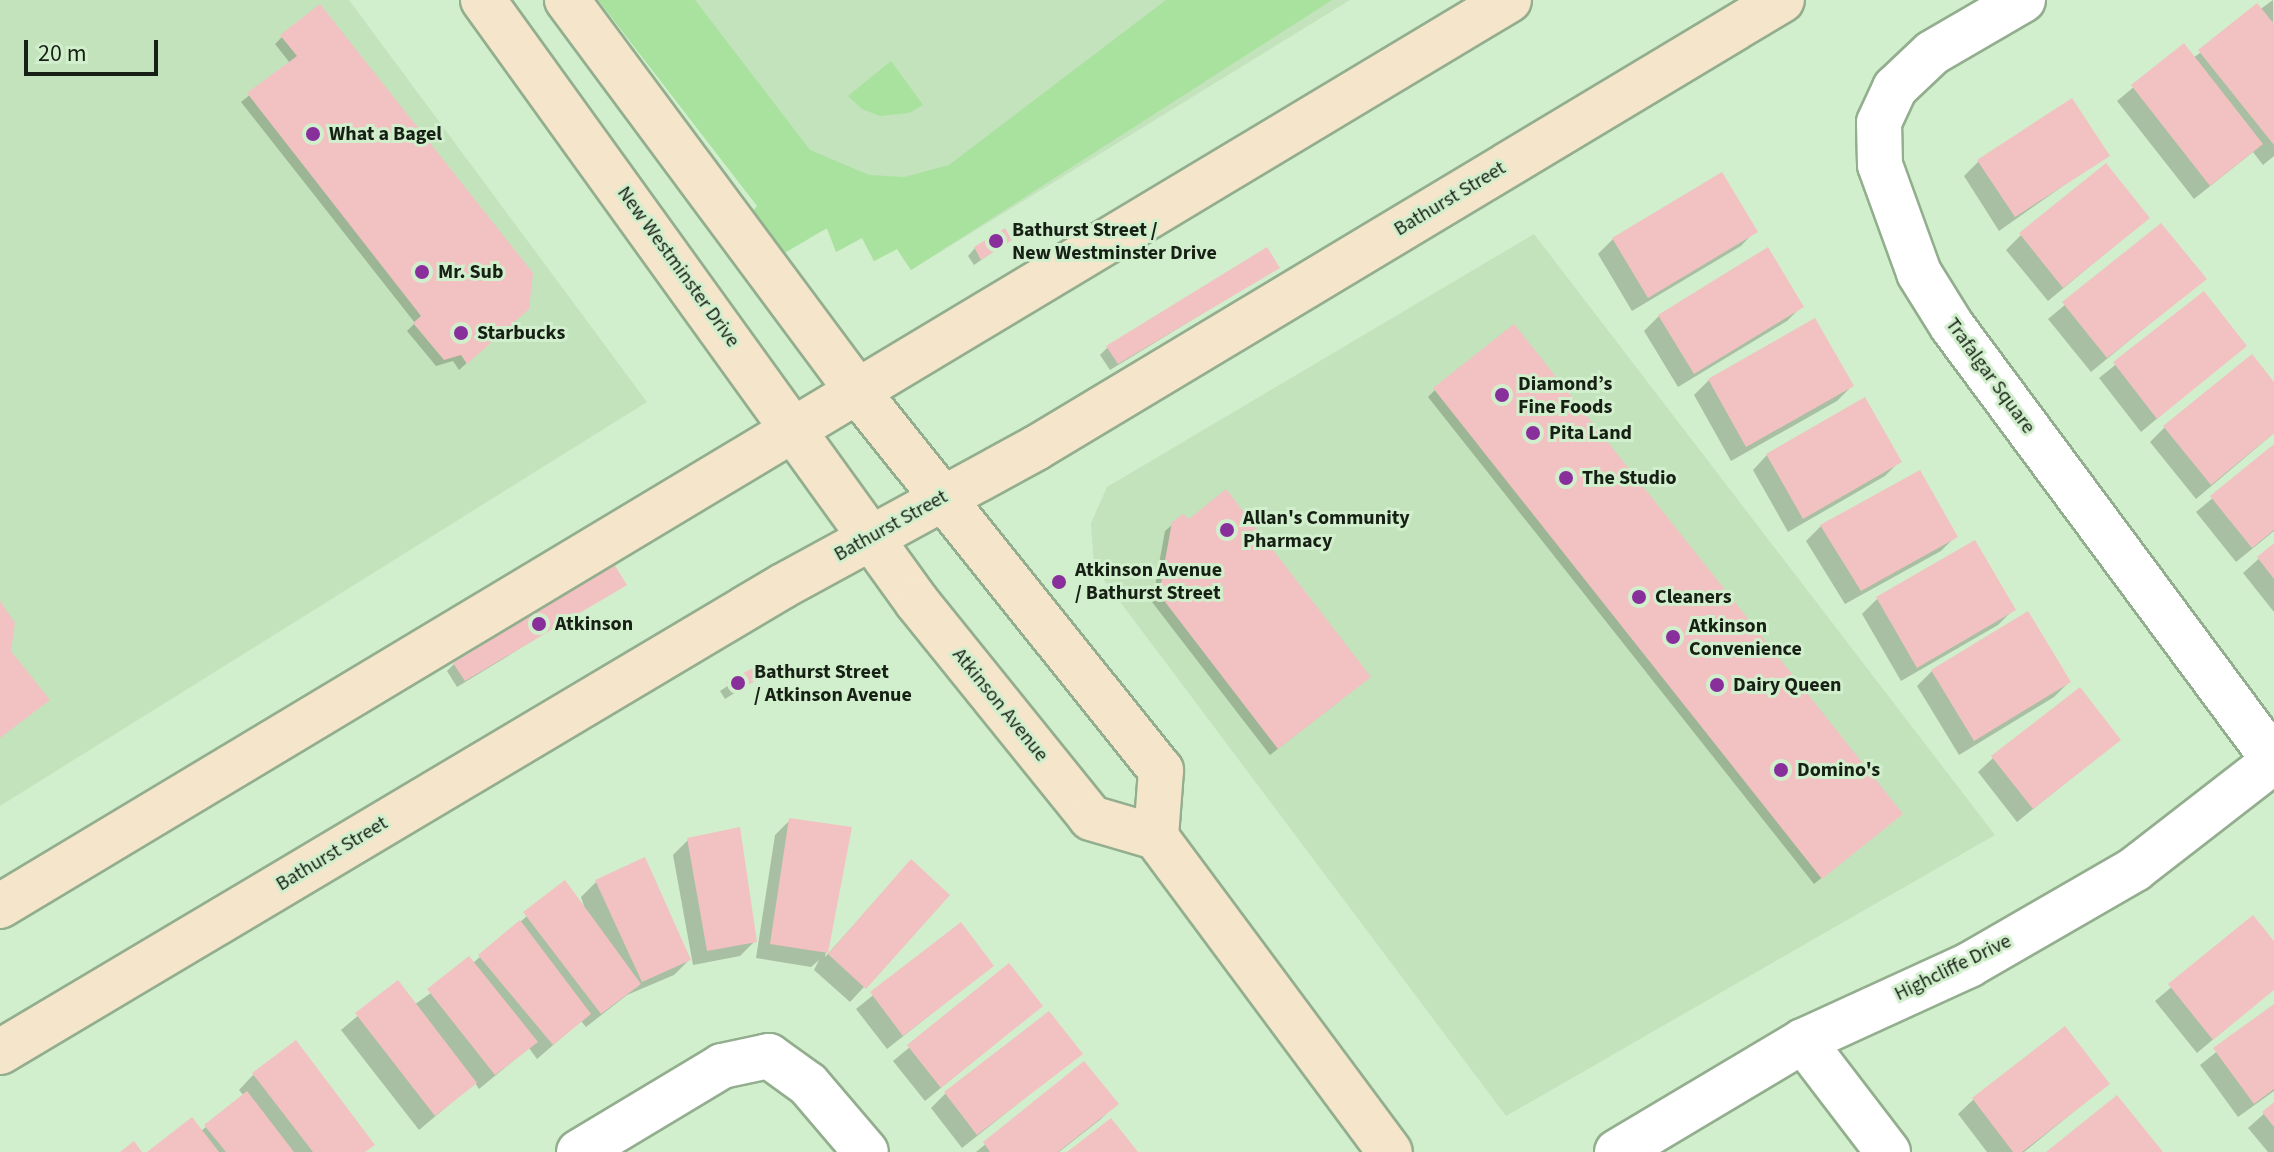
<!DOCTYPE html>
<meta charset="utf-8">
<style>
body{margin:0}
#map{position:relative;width:2274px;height:1152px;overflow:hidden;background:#d2efcd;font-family:"Source Sans 3",sans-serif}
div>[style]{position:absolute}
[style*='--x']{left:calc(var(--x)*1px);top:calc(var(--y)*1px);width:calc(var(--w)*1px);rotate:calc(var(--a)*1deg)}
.built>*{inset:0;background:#c2e3bb}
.green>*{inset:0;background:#a9e19e}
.shadow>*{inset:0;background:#0003}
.building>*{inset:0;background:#f1c2c1}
.roads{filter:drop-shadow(2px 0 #93ae8e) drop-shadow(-2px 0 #93ae8e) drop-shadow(0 2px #93ae8e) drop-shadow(0 -2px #93ae8e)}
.street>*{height:44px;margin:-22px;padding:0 22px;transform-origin:22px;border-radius:22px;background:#fff}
.secondary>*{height:44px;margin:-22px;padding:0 22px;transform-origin:22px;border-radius:22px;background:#f5e6cb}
.dots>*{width:22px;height:22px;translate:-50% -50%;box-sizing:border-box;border:4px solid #d2efcd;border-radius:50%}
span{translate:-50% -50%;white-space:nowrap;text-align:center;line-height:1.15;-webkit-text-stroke:6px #d2efcd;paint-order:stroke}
.poi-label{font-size:20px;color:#162014;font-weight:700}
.left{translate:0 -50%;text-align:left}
.street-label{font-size:20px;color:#162014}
.scale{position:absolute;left:24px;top:40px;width:134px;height:36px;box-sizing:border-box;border:4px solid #162014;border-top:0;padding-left:10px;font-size:24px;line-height:28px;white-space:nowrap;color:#162014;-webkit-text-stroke:6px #d2efcd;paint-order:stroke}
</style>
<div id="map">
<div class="built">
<i style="clip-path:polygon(0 0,349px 0,647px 402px,0 806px)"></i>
<i style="clip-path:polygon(626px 0,1350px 0,911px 270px,897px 249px,874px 261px,862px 238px,836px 252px,827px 229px,814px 234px)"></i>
<i style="clip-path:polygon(1534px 234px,1995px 835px,1506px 1116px,1094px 567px,1091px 523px,1107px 487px)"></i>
</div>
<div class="green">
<i style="clip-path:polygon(598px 0,695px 0,810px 150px,869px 175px,904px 177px,949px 165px,1166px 0,1332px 0,911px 270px,897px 249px,874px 261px,862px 238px,836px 252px,827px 228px,783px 254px,751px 213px,757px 206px)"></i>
<i style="clip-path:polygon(891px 61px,923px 105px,909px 113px,880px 116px,862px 109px,848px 96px)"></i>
</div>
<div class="shadow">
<i style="clip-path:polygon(2273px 0,2274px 156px,2263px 165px,2253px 152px,2194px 199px,2117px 101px,2183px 46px,2193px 58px)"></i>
<i style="clip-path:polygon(282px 37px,519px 316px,459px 370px,453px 361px,436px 366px,407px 331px,415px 323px,241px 102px,290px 63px,275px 44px)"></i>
<i style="clip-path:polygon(2107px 155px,1999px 231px,1964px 176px,1979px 161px)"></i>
<i style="clip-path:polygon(2148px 218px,2048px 301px,2006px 250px,2021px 235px)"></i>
<i style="clip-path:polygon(2161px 225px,2204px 279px,2091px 372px,2048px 319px)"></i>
<i style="clip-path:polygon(1755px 231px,1741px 246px,1632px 311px,1598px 254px,1613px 239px)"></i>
<i style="clip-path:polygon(1010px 240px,974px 265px,968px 256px,975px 248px)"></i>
<i style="clip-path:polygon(1277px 268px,1110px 370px,1100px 355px,1107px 348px)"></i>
<i style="clip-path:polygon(2204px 294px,2244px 346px,2141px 432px,2099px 378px)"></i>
<i style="clip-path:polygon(1802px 306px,1787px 321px,1678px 387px,1644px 331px,1659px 316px)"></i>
<i style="clip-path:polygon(1709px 380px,1852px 386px,1837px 401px,1731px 461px,1694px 395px)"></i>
<i style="clip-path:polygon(2274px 386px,2274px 433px,2196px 499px,2150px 442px,2164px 428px)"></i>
<i style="clip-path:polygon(1435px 390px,1893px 821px,1814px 884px,1428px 397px)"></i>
<i style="clip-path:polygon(2274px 447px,2274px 531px,2236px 562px,2196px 512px)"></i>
<i style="clip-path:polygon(1767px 455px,1900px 461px,1885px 476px,1788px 532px,1753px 470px)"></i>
<i style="clip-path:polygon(1173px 524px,1361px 684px,1270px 755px,1152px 602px,1165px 531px)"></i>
<i style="clip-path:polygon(1821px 526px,1956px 536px,1941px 551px,1845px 604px,1806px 541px)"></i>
<i style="clip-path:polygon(2274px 545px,2274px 612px,2243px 573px)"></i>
<i style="clip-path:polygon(624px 585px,457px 687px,447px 671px,454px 664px)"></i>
<i style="clip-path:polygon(1877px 599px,2013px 610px,1998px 625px,1901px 681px,1862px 614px)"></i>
<i style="clip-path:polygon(752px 670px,757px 679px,725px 699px,720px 691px)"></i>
<i style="clip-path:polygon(1932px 671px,2069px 682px,2054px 697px,1959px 755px,1917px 686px)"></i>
<i style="clip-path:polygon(2119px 740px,2017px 822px,1978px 772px,1993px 758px)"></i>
<i style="clip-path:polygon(790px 820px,850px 829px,825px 957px,911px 861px,864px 987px,850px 1002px,814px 970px,819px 960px,811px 967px,756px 958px,775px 835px)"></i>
<i style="clip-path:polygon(688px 840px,755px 941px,740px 956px,693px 965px,673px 855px)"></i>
<i style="clip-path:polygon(596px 882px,689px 960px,674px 975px,627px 995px,586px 1027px,581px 1021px,537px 1059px,529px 1048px,479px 1089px,475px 1083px,419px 1130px,341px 1030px,397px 983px,414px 1005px,473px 963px,565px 883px,586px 912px,581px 897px)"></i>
<i style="clip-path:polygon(2253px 918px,2274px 944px,2274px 988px,2197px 1053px,2155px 1001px)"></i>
<i style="clip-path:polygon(960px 925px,992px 966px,887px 1049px,856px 1009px)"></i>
<i style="clip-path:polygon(1008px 966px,1040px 1006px,925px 1101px,893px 1061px)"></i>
<i style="clip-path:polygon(2274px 1006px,2274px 1091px,2238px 1117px,2200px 1065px)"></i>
<i style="clip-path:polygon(1080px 1054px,962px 1148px,931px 1108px,945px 1094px)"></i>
<i style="clip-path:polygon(1084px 1064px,1116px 1104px,1101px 1119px,1059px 1152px,976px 1152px)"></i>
<i style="clip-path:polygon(253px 1075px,364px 1152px,150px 1152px,201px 1131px,244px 1096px,239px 1090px)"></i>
<i style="clip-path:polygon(2108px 1084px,2024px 1152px,1987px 1152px,1958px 1114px,1973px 1100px)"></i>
<i style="clip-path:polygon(2274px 1105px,2274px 1152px,2268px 1152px,2248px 1128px)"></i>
</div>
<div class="building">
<i style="clip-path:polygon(2257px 3px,2274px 24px,2274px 145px,2198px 50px)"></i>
<i style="clip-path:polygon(320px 4px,533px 273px,529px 309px,467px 364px,461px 355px,444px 360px,413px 323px,421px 316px,247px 93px,297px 56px,280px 35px)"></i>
<i style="clip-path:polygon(2184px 43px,2263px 144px,2210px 186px,2131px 85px)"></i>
<i style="clip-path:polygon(2072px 98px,2110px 156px,2015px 217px,1977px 160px)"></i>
<i style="clip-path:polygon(2106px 163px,2150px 218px,2063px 288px,2019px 233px)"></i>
<i style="clip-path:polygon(1722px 172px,1758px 232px,1648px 298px,1612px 238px)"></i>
<i style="clip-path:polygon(2161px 223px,2207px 279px,2107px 358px,2062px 302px)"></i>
<i style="clip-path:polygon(1005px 228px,1012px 240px,981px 260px,974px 247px)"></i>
<i style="clip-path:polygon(1267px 247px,1280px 268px,1118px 364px,1106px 346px)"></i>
<i style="clip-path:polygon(1768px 247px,1804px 307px,1694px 374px,1658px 315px)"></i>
<i style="clip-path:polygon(2204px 291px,2247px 346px,2157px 419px,2113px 362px)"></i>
<i style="clip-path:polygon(1815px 318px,1854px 386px,1746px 447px,1708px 379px)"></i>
<i style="clip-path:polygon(1514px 324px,1903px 814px,1822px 879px,1433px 388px)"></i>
<i style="clip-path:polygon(2252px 354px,2274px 382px,2274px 433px,2211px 485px,2163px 426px)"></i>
<i style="clip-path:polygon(1865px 397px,1902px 462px,1803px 519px,1766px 454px)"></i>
<i style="clip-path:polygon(2274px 444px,2274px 530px,2252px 548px,2210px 496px)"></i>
<i style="clip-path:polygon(1920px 470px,1958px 537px,1861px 591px,1820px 525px)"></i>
<i style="clip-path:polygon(1226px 489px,1371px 677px,1278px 749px,1159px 594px,1172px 522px,1183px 514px,1189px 519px)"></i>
<i style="clip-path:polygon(1975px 540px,2016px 610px,1917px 668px,1876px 597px)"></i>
<i style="clip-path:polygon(2274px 543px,2274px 579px,2257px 557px)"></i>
<i style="clip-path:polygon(614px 564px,627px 585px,465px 681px,453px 663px)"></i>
<i style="clip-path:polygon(0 601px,15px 623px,11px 651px,50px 700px,0 738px)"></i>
<i style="clip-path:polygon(2028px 611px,2071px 682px,1974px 741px,1931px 670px)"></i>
<i style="clip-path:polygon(753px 668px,759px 679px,732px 693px,726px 682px)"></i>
<i style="clip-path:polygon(2080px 687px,2121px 740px,2033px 809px,1991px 756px)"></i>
<i style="clip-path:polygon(789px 818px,852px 827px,828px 953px,770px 944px)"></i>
<i style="clip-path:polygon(740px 827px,757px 942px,707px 951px,687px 838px)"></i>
<i style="clip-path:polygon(645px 857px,691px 960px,642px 982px,595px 880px)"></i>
<i style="clip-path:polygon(911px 859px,950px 895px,866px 989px,828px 954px)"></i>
<i style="clip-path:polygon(565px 880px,641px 984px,601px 1014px,523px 912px)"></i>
<i style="clip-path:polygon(2253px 915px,2274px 941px,2274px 990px,2213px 1040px,2168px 984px)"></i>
<i style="clip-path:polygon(520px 920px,591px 1014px,553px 1045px,478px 955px)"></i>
<i style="clip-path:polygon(961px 922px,994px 966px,903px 1036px,870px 992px)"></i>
<i style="clip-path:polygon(469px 956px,538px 1042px,495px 1075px,427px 989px)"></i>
<i style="clip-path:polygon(1009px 963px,1043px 1006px,941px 1088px,907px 1045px)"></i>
<i style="clip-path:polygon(398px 980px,477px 1083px,435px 1116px,355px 1013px)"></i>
<i style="clip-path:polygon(2274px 1004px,2274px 1089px,2254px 1104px,2213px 1048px)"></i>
<i style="clip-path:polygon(1049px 1011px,1083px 1054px,977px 1135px,944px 1092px)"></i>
<i style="clip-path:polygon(2065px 1026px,2110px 1084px,2022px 1152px,2013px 1152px,1972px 1098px)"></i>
<i style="clip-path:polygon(296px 1040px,375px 1145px,365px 1152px,313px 1152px,252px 1073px)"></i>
<i style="clip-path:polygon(1084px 1061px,1119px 1104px,1058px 1152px,990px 1152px,983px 1142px)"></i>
<i style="clip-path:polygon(247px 1091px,294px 1152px,226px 1152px,204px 1125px)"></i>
<i style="clip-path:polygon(2117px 1095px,2163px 1152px,2046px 1152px)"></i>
<i style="clip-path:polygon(2274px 1102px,2274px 1127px,2262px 1112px)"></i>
<i style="clip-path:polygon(192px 1117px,219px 1152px,147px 1152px)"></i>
<i style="clip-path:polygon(1111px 1118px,1138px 1152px,1067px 1152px)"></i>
<i style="clip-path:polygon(134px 1141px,142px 1152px,120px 1152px)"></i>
</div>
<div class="roads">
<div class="street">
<i style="--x:2023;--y:0;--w:105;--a:149.8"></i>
<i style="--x:1932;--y:53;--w:51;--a:136.6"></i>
<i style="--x:1895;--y:88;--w:38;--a:115"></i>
<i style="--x:1879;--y:123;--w:42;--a:88.6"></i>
<i style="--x:1880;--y:165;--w:115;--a:70.1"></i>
<i style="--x:1919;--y:273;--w:62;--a:58.1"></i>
<i style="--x:1952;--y:326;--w:540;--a:53.43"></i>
<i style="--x:1803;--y:1041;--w:140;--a:52.6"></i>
<i style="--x:579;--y:1152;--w:167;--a:-31"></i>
<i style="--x:722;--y:1066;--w:48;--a:-12"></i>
<i style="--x:769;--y:1056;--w:48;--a:35.7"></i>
<i style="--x:808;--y:1084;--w:89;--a:49.5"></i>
<i style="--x:1617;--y:1152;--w:217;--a:-30.8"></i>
<i style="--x:1803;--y:1041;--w:183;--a:-24.6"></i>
<i style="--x:1969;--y:965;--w:192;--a:-30"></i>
<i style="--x:2135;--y:869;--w:176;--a:-37.8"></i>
</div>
<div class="secondary">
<i style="--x:483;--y:0;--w:742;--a:54.21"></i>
<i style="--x:917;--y:602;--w:277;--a:51.1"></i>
<i style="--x:1091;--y:818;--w:68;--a:16.3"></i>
<i style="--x:1156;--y:837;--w:392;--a:53.4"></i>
<i style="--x:567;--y:0;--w:487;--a:53.4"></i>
<i style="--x:857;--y:391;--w:486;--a:51.3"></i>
<i style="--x:1161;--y:770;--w:67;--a:94.3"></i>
<i style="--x:0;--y:906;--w:1760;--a:-30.98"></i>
<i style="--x:0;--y:1052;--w:911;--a:-30.76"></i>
<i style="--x:783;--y:586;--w:288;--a:-28.6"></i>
<i style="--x:1036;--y:448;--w:870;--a:-30.99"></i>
</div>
</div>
<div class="dots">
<i style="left:313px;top:134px;background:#882f9b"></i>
<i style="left:996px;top:241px;background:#882f9b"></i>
<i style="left:422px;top:272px;background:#882f9b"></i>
<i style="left:461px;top:333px;background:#882f9b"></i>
<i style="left:1502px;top:395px;background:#882f9b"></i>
<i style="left:1533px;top:433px;background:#882f9b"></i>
<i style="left:1566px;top:478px;background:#882f9b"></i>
<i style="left:1227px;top:530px;background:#882f9b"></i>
<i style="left:1059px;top:582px;background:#882f9b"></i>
<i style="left:1639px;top:597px;background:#882f9b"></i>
<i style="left:539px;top:624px;background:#882f9b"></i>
<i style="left:1673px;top:637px;background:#882f9b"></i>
<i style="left:738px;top:683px;background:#882f9b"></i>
<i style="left:1717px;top:685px;background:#882f9b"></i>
<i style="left:1781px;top:770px;background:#882f9b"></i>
</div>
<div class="poi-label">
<span class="left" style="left:329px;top:134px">What a Bagel</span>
<span class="left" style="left:1012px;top:242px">Bathurst Street /<br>New Westminster Drive</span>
<span class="left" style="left:438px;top:272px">Mr. Sub</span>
<span class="left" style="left:477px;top:333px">Starbucks</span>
<span class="left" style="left:1518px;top:396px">Diamond’s<br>Fine Foods</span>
<span class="left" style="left:1549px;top:433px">Pita Land</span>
<span class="left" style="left:1582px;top:478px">The Studio</span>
<span class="left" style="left:1243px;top:530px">Allan's Community<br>Pharmacy</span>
<span class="left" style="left:1075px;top:582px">Atkinson Avenue<br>/ Bathurst Street</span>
<span class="left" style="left:1655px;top:597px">Cleaners</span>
<span class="left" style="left:555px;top:624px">Atkinson</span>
<span class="left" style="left:1689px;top:638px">Atkinson<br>Convenience</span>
<span class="left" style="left:754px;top:684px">Bathurst Street<br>/ Atkinson Avenue</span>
<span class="left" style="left:1733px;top:685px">Dairy Queen</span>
<span class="left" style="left:1797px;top:770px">Domino's</span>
</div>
<div class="street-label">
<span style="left:1450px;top:199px;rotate:-31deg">Bathurst Street</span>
<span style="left:678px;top:267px;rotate:54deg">New Westminster Drive</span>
<span style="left:1990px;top:376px;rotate:54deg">Trafalgar Square</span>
<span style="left:891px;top:526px;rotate:-29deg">Bathurst Street</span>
<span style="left:1000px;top:705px;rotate:51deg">Atkinson Avenue</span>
<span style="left:332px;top:854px;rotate:-31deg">Bathurst Street</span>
<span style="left:1953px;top:968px;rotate:-26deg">Highcliffe Drive</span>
</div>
<div class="scale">20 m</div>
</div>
